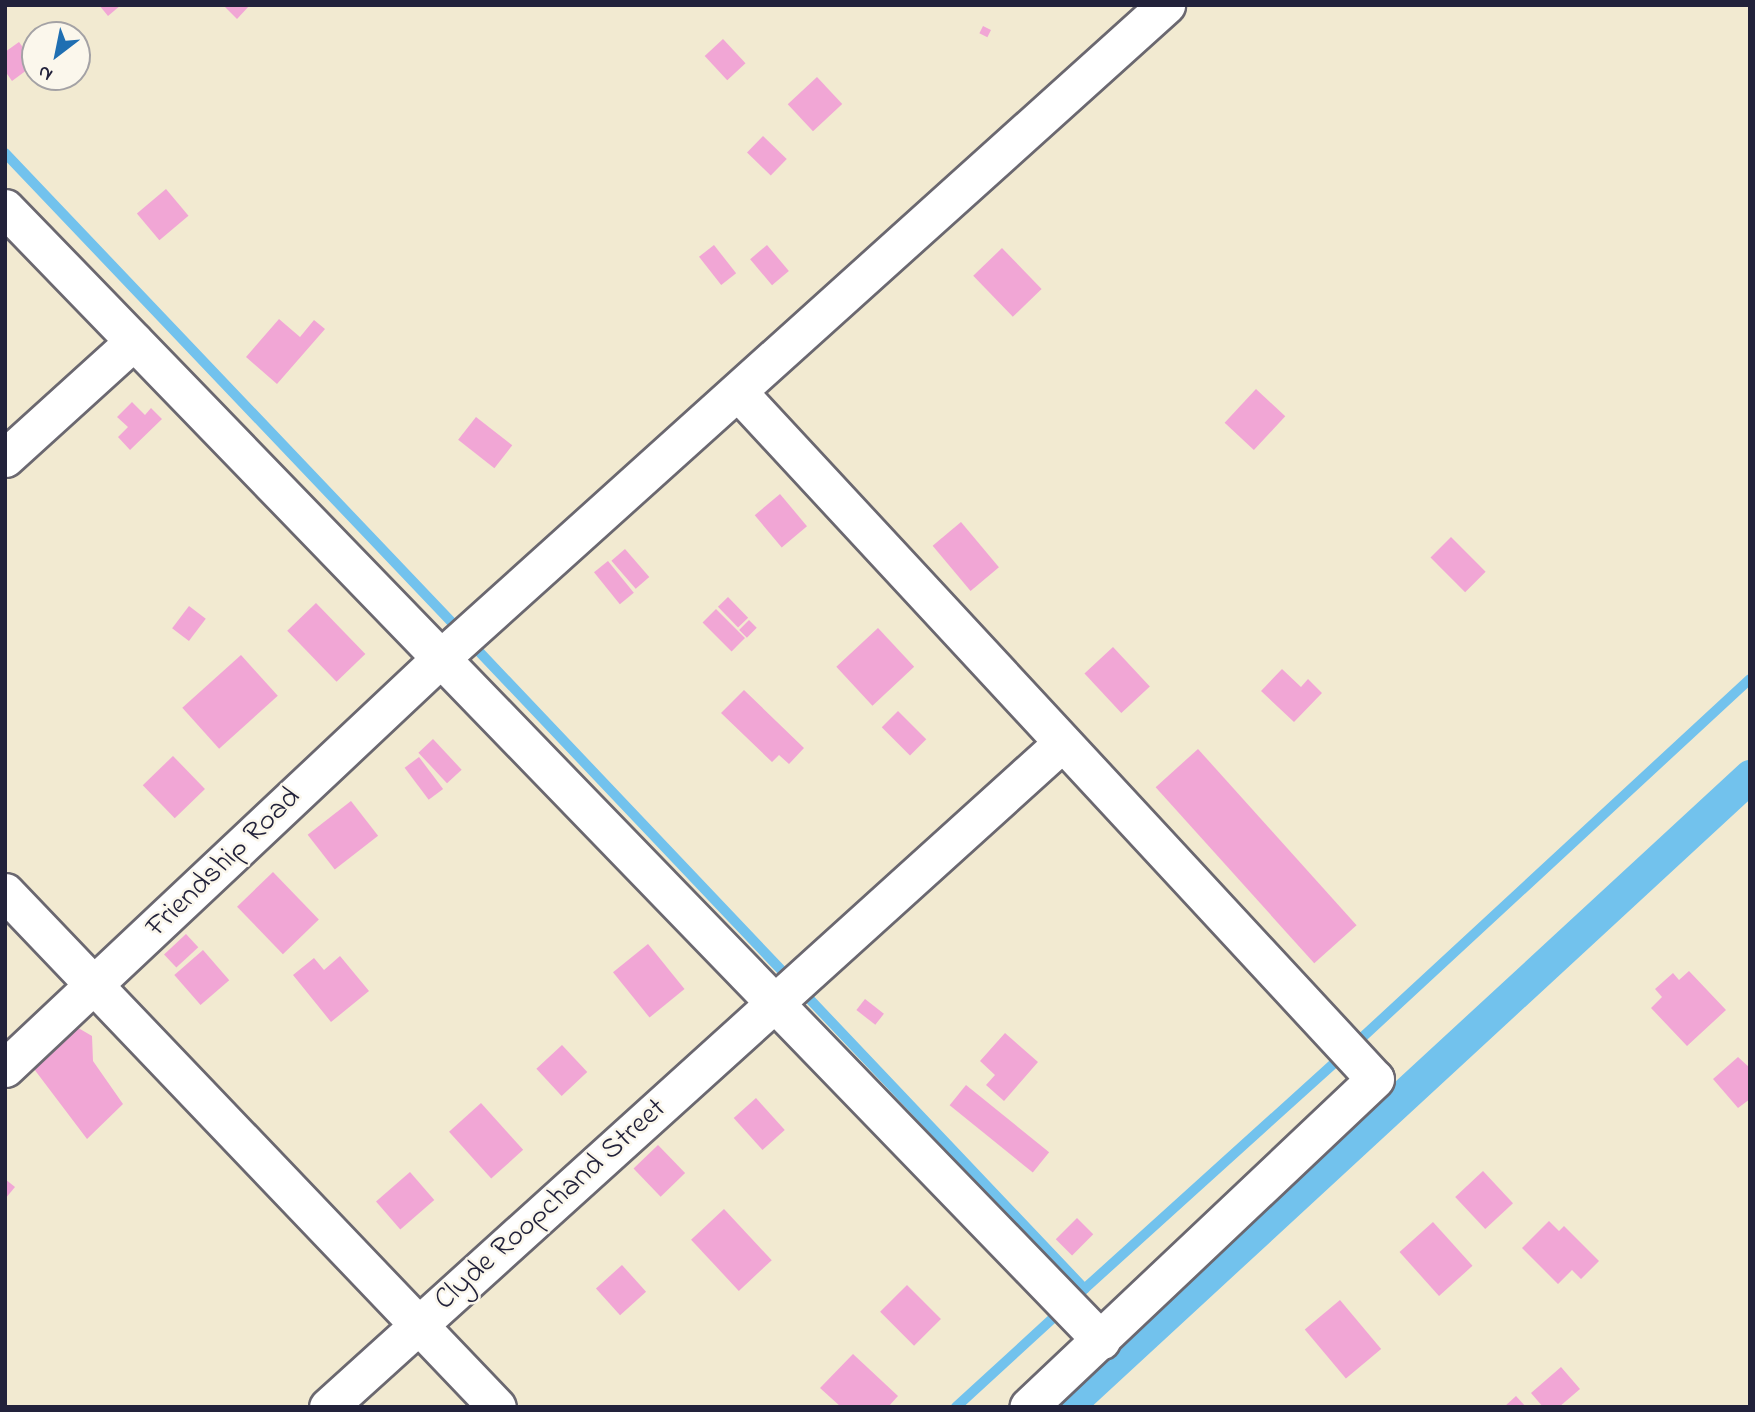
<!DOCTYPE html>
<html>
<head>
<meta charset="utf-8">
<style>
  body { margin:0 }
  #map { position:relative; width:1755px; height:1412px; overflow:hidden; background:#f2ead1; font-family:"Indie Flower",sans-serif }
  div>[style] { position:absolute }
  .stream>* { height:10px; margin:-5px; padding:0 5px; transform-origin:5px; border-radius:5px; background:#72c2ed }
  .canal>* { height:33px; margin:-16.5px; padding:0 16.5px; transform-origin:16.5px; border-radius:16.5px; background:#72c2ed }
  .building>* { inset:0; background:#f1a6d5; transform-origin:0 0 }
  .roads { filter:drop-shadow(2px 0 #6b6870) drop-shadow(-2px 0 #6b6870) drop-shadow(0 2px #6b6870) drop-shadow(0 -2px #6b6870) }
  .minor>* { height:37px; margin:-18.5px; padding:0 18.5px; transform-origin:18.5px; border-radius:18.5px; background:#fff }
  span { translate:-50% -50%; white-space:nowrap; text-align:center; line-height:1.15; -webkit-text-stroke:5px #fbf7ec; paint-order:stroke }
  .street-label { font-size:30px; color:#22223b }
  .frame { position:absolute; inset:0; border:7px solid #22223b; pointer-events:none }
  .north { position:absolute; left:21px; top:21px; width:70px; height:70px; box-sizing:border-box; background:#fbf7ec; border:2px solid #a4a2a5; border-radius:50%; rotate:212deg; font-size:19px; font-weight:700; line-height:28px; text-align:center; color:#22223b }
  .north::after { content:''; display:block; margin:auto; width:24px; height:32px; background:#1f6fb2; clip-path:polygon(50% 0,100% 100%,50% 72%,0 100%) }
</style>
</head>
<body>
<div id="map">
  <div class="stream">
    <i style="left:5px;top:153px;width:660px;rotate:46.41deg"></i>
    <i style="left:470px;top:642px;width:465px;rotate:46.5deg"></i>
    <i style="left:801px;top:990px;width:412px;rotate:46.5deg"></i>
    <i style="left:1354px;top:1045px;width:539px;rotate:-42.75deg"></i>
    <i style="left:1082px;top:1291px;width:352px;rotate:-42.1deg"></i>
    <i style="left:956px;top:1407px;width:145px;rotate:-42.5deg"></i>
  </div>
  <div class="canal">
    <i style="left:1066px;top:1407px;width:931px;rotate:-42.69deg"></i>
  </div>
  <div class="building">
    <i style="clip-path:polygon(99px 5px,121px 5px,108px 16px)"></i>
    <i style="clip-path:polygon(223px 5px,250px 5px,237px 19px)"></i>
    <i style="left:983px;top:26px;width:9px;height:8px;rotate:27deg"></i>
    <i style="left:723px;top:39px;width:33px;height:25px;rotate:47deg"></i>
    <i style="clip-path:polygon(19px 42px,35px 64px,12px 81px,5px 71px,5px 52px)"></i>
    <i style="left:817px;top:77px;width:37px;height:40px;rotate:47deg"></i>
    <i style="left:763px;top:136px;width:33px;height:23px;rotate:44deg"></i>
    <i style="left:166px;top:189px;width:35px;height:38px;rotate:50deg"></i>
    <i style="left:714px;top:245px;width:36px;height:19px;rotate:52deg"></i>
    <i style="left:767px;top:245px;width:34px;height:22px;rotate:50deg"></i>
    <i style="left:1002px;top:248px;width:57px;height:40px;rotate:46deg"></i>
    <i style="clip-path:polygon(279px 319px,300px 337px,314px 320px,325px 329px,277px 384px,246px 357px)"></i>
    <i style="left:1256px;top:389px;width:40px;height:46px;rotate:43deg"></i>
    <i style="clip-path:polygon(132px 402px,145px 415px,151px 408px,162px 419px,130px 450px,118px 437px,128px 427px,117px 417px)"></i>
    <i style="left:476px;top:417px;width:46px;height:29px;rotate:38deg"></i>
    <i style="left:780px;top:494px;width:42px;height:33px;rotate:50deg"></i>
    <i style="left:961px;top:522px;width:59px;height:37px;rotate:50deg"></i>
    <i style="left:1451px;top:537px;width:49px;height:29px;rotate:45deg"></i>
    <i style="left:625px;top:549px;width:37px;height:18px;rotate:49deg"></i>
    <i style="left:608px;top:561px;width:41px;height:18px;rotate:51deg"></i>
    <i style="left:728px;top:597px;width:29px;height:14px;rotate:46deg"></i>
    <i style="left:316px;top:603px;width:71px;height:40px;rotate:46deg"></i>
    <i style="left:189px;top:606px;width:21px;height:28px;rotate:37deg"></i>
    <i style="left:716px;top:609px;width:41px;height:19px;rotate:45deg"></i>
    <i style="left:749px;top:620px;width:11px;height:14px;rotate:45deg"></i>
    <i style="left:878px;top:628px;width:53px;height:57px;rotate:47deg"></i>
    <i style="left:1113px;top:647px;width:54px;height:39px;rotate:47deg"></i>
    <i style="left:241px;top:655px;width:55px;height:79px;rotate:48deg"></i>
    <i style="clip-path:polygon(1282px 669px,1301px 687px,1308px 679px,1322px 693px,1294px 722px,1261px 691px)"></i>
    <i style="clip-path:polygon(744px 690px,804px 748px,789px 764px,779px 755px,772px 762px,721px 713px)"></i>
    <i style="left:898px;top:711px;width:40px;height:23px;rotate:45deg"></i>
    <i style="left:433px;top:739px;width:42px;height:20px;rotate:47deg"></i>
    <i style="left:1198px;top:749px;width:237px;height:57px;rotate:48deg"></i>
    <i style="left:173px;top:756px;width:46px;height:42px;rotate:46deg"></i>
    <i style="left:419px;top:757px;width:40px;height:18px;rotate:53deg"></i>
    <i style="left:351px;top:801px;width:44px;height:55px;rotate:52deg"></i>
    <i style="left:273px;top:872px;width:66px;height:50px;rotate:46deg"></i>
    <i style="left:186px;top:934px;width:18px;height:30px;rotate:47deg"></i>
    <i style="left:648px;top:944px;width:58px;height:45px;rotate:51deg"></i>
    <i style="left:203px;top:950px;width:40px;height:38px;rotate:49deg"></i>
    <i style="clip-path:polygon(340px 956px,369px 991px,331px 1022px,293px 975px,314px 958px,324px 970px)"></i>
    <i style="clip-path:polygon(1689px 971px,1726px 1010px,1687px 1046px,1651px 1008px,1662px 997px,1655px 989px,1673px 973px,1679px 980px)"></i>
    <i style="left:865px;top:999px;width:24px;height:14px;rotate:38deg"></i>
    <i style="clip-path:polygon(68px 1022px,92px 1036px,93px 1061px,123px 1104px,87px 1139px,31px 1065px)"></i>
    <i style="clip-path:polygon(1005px 1033px,1038px 1062px,1004px 1101px,986px 1085px,995px 1075px,980px 1061px)"></i>
    <i style="left:562px;top:1045px;width:37px;height:35px;rotate:47deg"></i>
    <i style="clip-path:polygon(1738px 1057px,1750px 1068px,1750px 1099px,1738px 1108px,1713px 1079px)"></i>
    <i style="left:966px;top:1085px;width:107px;height:26px;rotate:39deg"></i>
    <i style="left:756px;top:1098px;width:43px;height:30px;rotate:48deg"></i>
    <i style="left:481px;top:1103px;width:63px;height:43px;rotate:48deg"></i>
    <i style="left:658px;top:1145px;width:39px;height:34px;rotate:46deg"></i>
    <i style="left:1483px;top:1171px;width:44px;height:38px;rotate:47deg"></i>
    <i style="left:410px;top:1172px;width:37px;height:45px;rotate:49deg"></i>
    <i style="clip-path:polygon(5px 1179px,15px 1187px,5px 1199px)"></i>
    <i style="left:724px;top:1209px;width:70px;height:45px;rotate:47deg"></i>
    <i style="left:1077px;top:1218px;width:23px;height:30px;rotate:45deg"></i>
    <i style="clip-path:polygon(1549px 1221px,1559px 1231px,1564px 1226px,1599px 1261px,1581px 1279px,1572px 1270px,1558px 1284px,1522px 1248px)"></i>
    <i style="left:1433px;top:1222px;width:59px;height:45px;rotate:48deg"></i>
    <i style="left:622px;top:1265px;width:36px;height:35px;rotate:48deg"></i>
    <i style="left:907px;top:1285px;width:48px;height:38px;rotate:45deg"></i>
    <i style="left:1340px;top:1300px;width:64px;height:46px;rotate:50deg"></i>
    <i style="clip-path:polygon(853px 1354px,898px 1396px,888px 1407px,841px 1407px,820px 1388px)"></i>
    <i style="clip-path:polygon(1561px 1367px,1580px 1389px,1559px 1407px,1543px 1407px,1531px 1393px)"></i>
    <i style="clip-path:polygon(1516px 1396px,1526px 1407px,1504px 1407px)"></i>
  </div>
  <div class="roads">
    <div class="minor">
      <i style="left:5px;top:208px;width:1576px;rotate:45.93deg"></i>
      <i style="left:739px;top:393px;width:935px;rotate:47.17deg"></i>
      <i style="left:1375px;top:1079px;width:477px;rotate:136.6deg"></i>
      <i style="left:5px;top:458px;width:174px;rotate:-42.2deg"></i>
      <i style="left:5px;top:892px;width:712px;rotate:46.31deg"></i>
      <i style="left:5px;top:1068px;width:598px;rotate:-43.24deg"></i>
      <i style="left:441px;top:658px;width:976px;rotate:-42.01deg"></i>
      <i style="left:328px;top:1407px;width:990px;rotate:-42.13deg"></i>
    </div>
  </div>
  <div class="street-label">
    <span style="left:224px;top:863px;rotate:-44deg">Friendship Road</span>
    <span style="left:551px;top:1205px;rotate:-42deg">Clyde Roopchand Street</span>
  </div>
  <div class="frame"></div>
  <div class="north">N</div>
</div>
</body>
</html>
